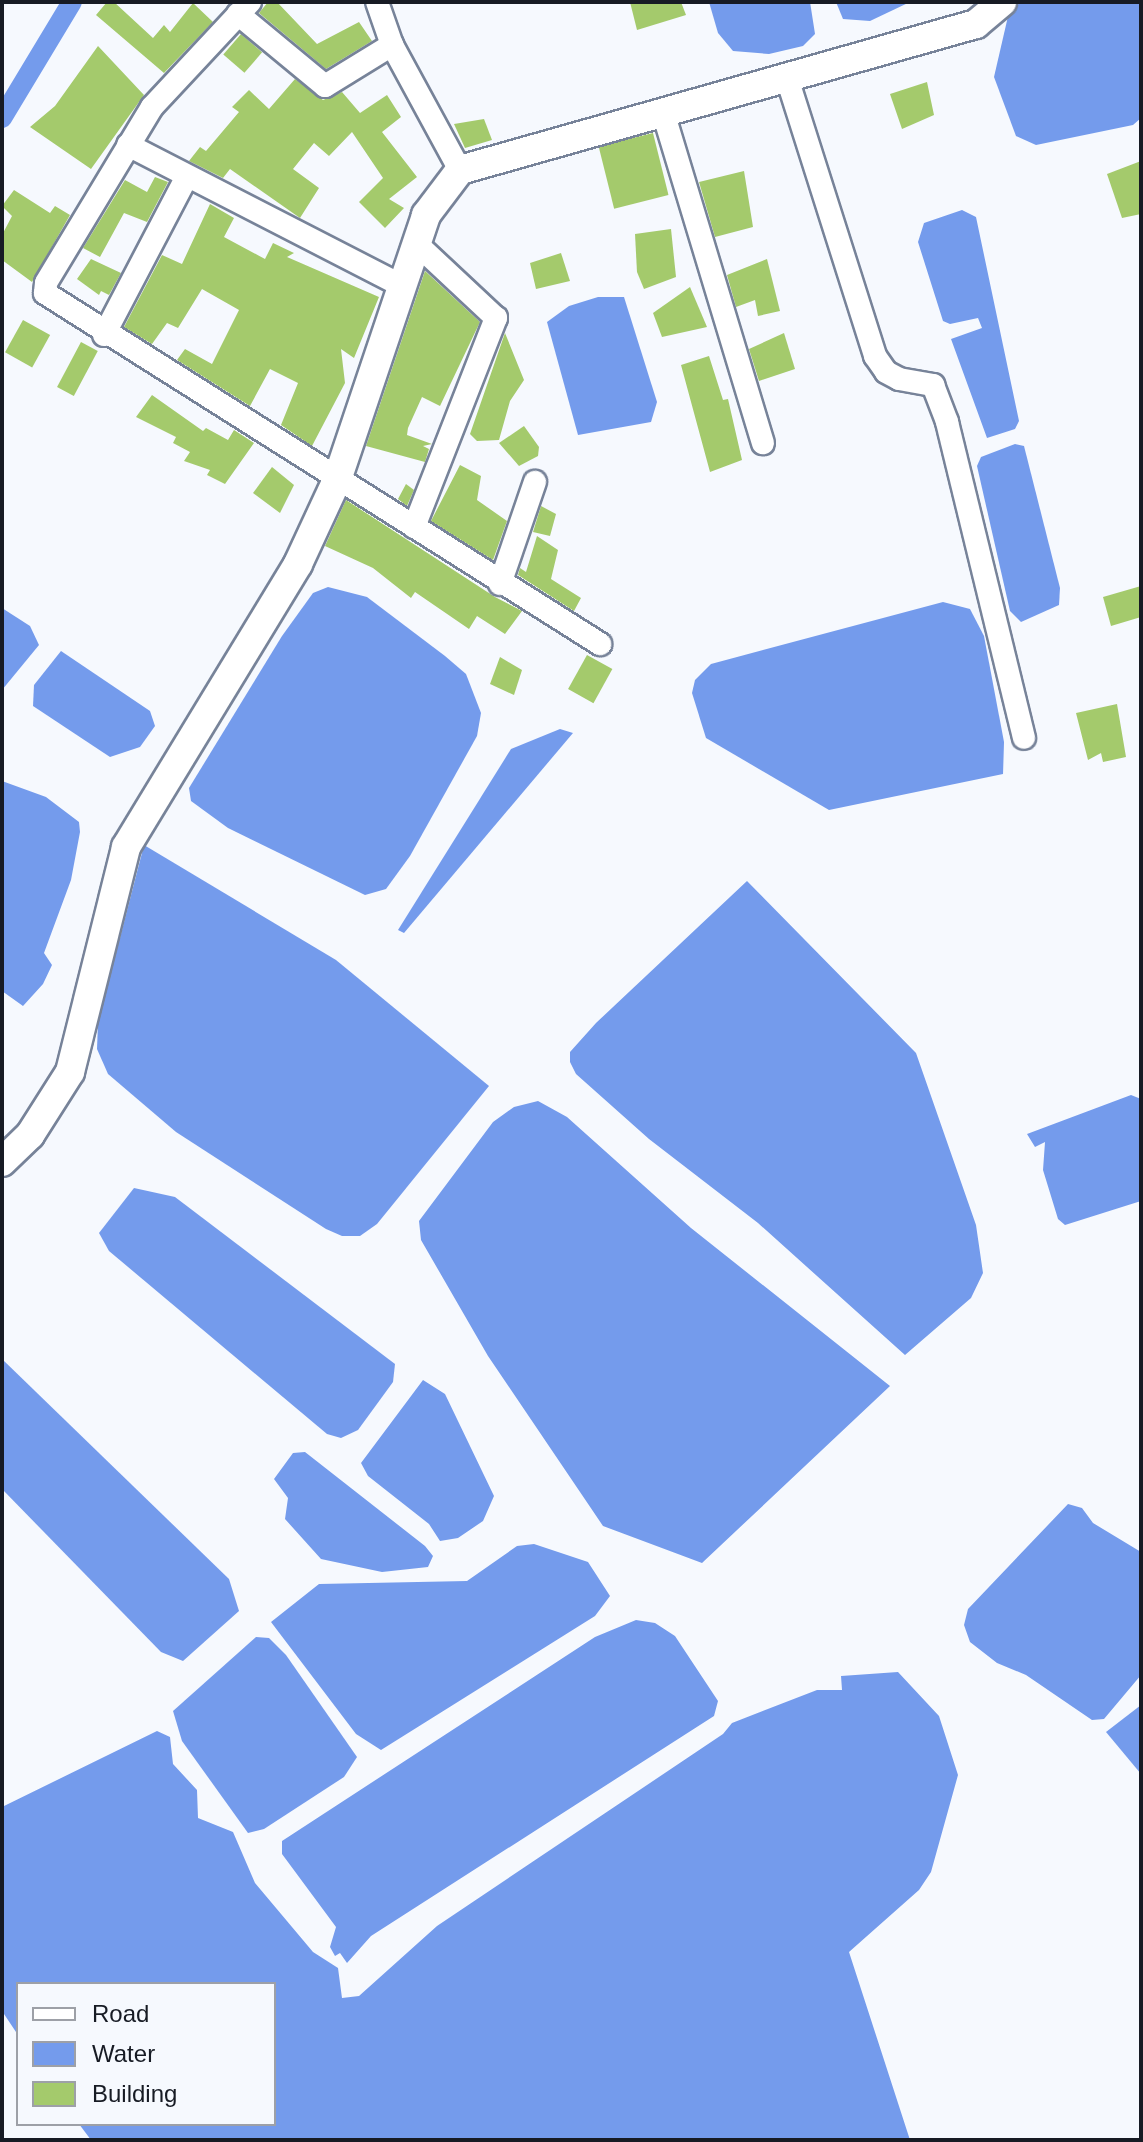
<!DOCTYPE html>
<html>
<head>
<meta charset="utf-8">
<style>
  body { margin:0 }
  #map { position:relative; width:1143px; height:2142px; overflow:hidden; background:#f6f9fe; font-family:Helvetica,sans-serif }
  div>[style] { position:absolute }
  .water>* { inset:0; background:#749bec }
  .canal>* { height:20px; margin:-10px; padding:0 10px; transform-origin:10px; border-radius:10px; background:#749bec }
  .building>* { inset:0; background:#a4ca6c; transform-origin:0 0 }
  .roads { filter:drop-shadow(2px 0 #778399) drop-shadow(-2px 0 #778399) drop-shadow(0 2px #778399) drop-shadow(0 -2px #778399) }
  .minor>* { height:22px; margin:-11px; padding:0 11px; transform-origin:11px; border-radius:11px; background:#fff }
  .tertiary>* { height:28px; margin:-14px; padding:0 14px; transform-origin:14px; border-radius:14px; background:#fff }
  span { translate:-50% -50%; white-space:nowrap; text-align:center; line-height:1.15; -webkit-text-stroke:8px #f6f9fe; paint-order:stroke }
  .frame { position:absolute; inset:0; border:4px solid #171b24; pointer-events:none }
  .legend { position:absolute; left:16px; top:1982px; width:260px; height:144px; box-sizing:border-box; background:#f6f9fe; border:2px solid #9da0a7; margin:0; padding:10px 14px; list-style:none; font-size:24px; color:#171b24 }
  .legend li { display:flex; align-items:center; gap:16px; height:40px }
  .legend b { width:40px; border:2px solid #9da0a7 }
</style>
</head>
<body>
<div id="map">
  <div class="water">
    <i style="clip-path:polygon(709px 2px,810px 2px,815px 34px,803px 46px,769px 54px,733px 51px,718px 33px)"></i>
    <i style="clip-path:polygon(836px 2px,910px 2px,870px 21px,843px 19px)"></i>
    <i style="clip-path:polygon(1021px 2px,1141px 2px,1141px 118px,1133px 125px,1036px 145px,1016px 136px,994px 77px,1009px 12px)"></i>
    <i style="clip-path:polygon(962px 210px,976px 217px,1019px 421px,1015px 429px,987px 438px,951px 339px,982px 328px,978px 318px,950px 324px,943px 321px,918px 242px,924px 223px)"></i>
    <i style="clip-path:polygon(598px 297px,624px 297px,657px 402px,651px 422px,578px 435px,547px 322px,569px 306px)"></i>
    <i style="clip-path:polygon(1015px 444px,1024px 446px,1060px 588px,1059px 605px,1021px 622px,1010px 611px,977px 466px,981px 457px)"></i>
    <i style="clip-path:polygon(328px 587px,367px 597px,445px 656px,466px 674px,481px 713px,477px 736px,410px 856px,386px 889px,365px 895px,228px 828px,191px 801px,189px 788px,282px 636px,313px 593px)"></i>
    <i style="clip-path:polygon(943px 602px,970px 609px,984px 636px,1004px 742px,1003px 774px,829px 810px,706px 738px,692px 693px,695px 680px,711px 664px)"></i>
    <i style="clip-path:polygon(2px 608px,30px 626px,39px 645px,2px 690px)"></i>
    <i style="clip-path:polygon(61px 651px,150px 711px,155px 726px,140px 747px,110px 757px,33px 706px,34px 685px)"></i>
    <i style="clip-path:polygon(560px 729px,573px 733px,404px 933px,398px 930px,511px 749px)"></i>
    <i style="clip-path:polygon(2px 781px,46px 797px,79px 822px,80px 832px,71px 880px,44px 953px,52px 965px,43px 984px,23px 1006px,2px 991px)"></i>
    <i style="clip-path:polygon(144px 845px,336px 960px,489px 1086px,377px 1224px,360px 1236px,342px 1236px,326px 1229px,176px 1132px,108px 1074px,97px 1049px,98px 1023px)"></i>
    <i style="clip-path:polygon(747px 881px,916px 1053px,976px 1225px,983px 1273px,971px 1298px,905px 1355px,758px 1223px,649px 1139px,576px 1074px,570px 1062px,570px 1052px,596px 1023px)"></i>
    <i style="clip-path:polygon(1131px 1095px,1141px 1099px,1141px 1201px,1065px 1225px,1058px 1219px,1043px 1170px,1045px 1142px,1035px 1147px,1027px 1134px)"></i>
    <i style="clip-path:polygon(538px 1101px,567px 1117px,691px 1228px,890px 1386px,702px 1563px,603px 1526px,488px 1356px,421px 1240px,419px 1221px,493px 1122px,514px 1107px)"></i>
    <i style="clip-path:polygon(134px 1188px,175px 1197px,395px 1364px,393px 1382px,358px 1430px,341px 1438px,327px 1434px,109px 1251px,99px 1233px)"></i>
    <i style="clip-path:polygon(2px 1359px,229px 1579px,239px 1611px,183px 1661px,161px 1652px,2px 1489px)"></i>
    <i style="clip-path:polygon(423px 1380px,445px 1394px,494px 1496px,483px 1521px,458px 1538px,440px 1541px,429px 1524px,368px 1476px,361px 1463px)"></i>
    <i style="clip-path:polygon(305px 1452px,425px 1546px,433px 1556px,428px 1567px,382px 1572px,321px 1559px,285px 1519px,288px 1498px,274px 1479px,293px 1453px)"></i>
    <i style="clip-path:polygon(1068px 1504px,1082px 1508px,1093px 1523px,1141px 1552px,1141px 1675px,1104px 1719px,1092px 1720px,1026px 1675px,997px 1663px,970px 1642px,964px 1625px,968px 1609px)"></i>
    <i style="clip-path:polygon(534px 1544px,588px 1562px,610px 1596px,595px 1616px,381px 1750px,356px 1734px,271px 1622px,319px 1584px,467px 1581px,517px 1546px)"></i>
    <i style="clip-path:polygon(636px 1620px,655px 1623px,675px 1636px,718px 1701px,714px 1716px,371px 1936px,347px 1963px,340px 1953px,335px 1956px,330px 1947px,336px 1927px,282px 1854px,282px 1841px,595px 1637px)"></i>
    <i style="clip-path:polygon(256px 1637px,269px 1638px,286px 1655px,357px 1757px,344px 1777px,264px 1829px,248px 1833px,182px 1741px,173px 1711px)"></i>
    <i style="clip-path:polygon(898px 1672px,939px 1716px,958px 1775px,931px 1872px,919px 1890px,849px 1952px,910px 2140px,91px 2140px,79px 2124px,274px 2124px,274px 1984px,18px 1984px,18px 2035px,2px 2011px,2px 1807px,157px 1731px,170px 1737px,173px 1764px,197px 1790px,198px 1818px,233px 1832px,255px 1883px,313px 1952px,338px 1968px,342px 1998px,359px 1996px,437px 1926px,723px 1734px,732px 1723px,817px 1690px,842px 1690px,841px 1676px)"></i>
    <i style="clip-path:polygon(1141px 1705px,1141px 1774px,1106px 1732px)"></i>
  </div>
  <div class="canal">
    <i style="left:2px;top:118px;width:135px;rotate:-58.9deg"></i>
  </div>
  <div class="building">
    <i style="clip-path:polygon(107px 2px,114px 2px,153px 38px,164px 25px,170px 32px,193px 3px,213px 22px,164px 73px,96px 15px)"></i>
    <i style="clip-path:polygon(268px 2px,277px 2px,317px 44px,359px 22px,372px 41px,326px 69px,259px 13px)"></i>
    <i style="clip-path:polygon(630px 2px,681px 2px,686px 15px,637px 30px)"></i>
    <i style="left:241px;top:34px;width:28px;height:27px;rotate:41deg"></i>
    <i style="clip-path:polygon(98px 46px,144px 95px,91px 169px,30px 127px,55px 106px)"></i>
    <i style="clip-path:polygon(295px 79px,323px 100px,342px 92px,360px 113px,387px 95px,401px 117px,382px 132px,417px 177px,389px 199px,404px 208px,385px 228px,359px 202px,383px 178px,352px 132px,329px 156px,314px 143px,293px 169px,319px 188px,300px 218px,230px 169px,223px 178px,189px 161px,200px 147px,206px 151px,239px 112px,232px 107px,249px 90px,269px 109px)"></i>
    <i style="clip-path:polygon(927px 82px,934px 115px,902px 129px,890px 94px)"></i>
    <i style="clip-path:polygon(484px 119px,492px 140px,465px 148px,454px 124px)"></i>
    <i style="left:653px;top:133px;width:64px;height:56px;rotate:76deg"></i>
    <i style="clip-path:polygon(1141px 161px,1141px 214px,1122px 218px,1107px 174px)"></i>
    <i style="clip-path:polygon(744px 171px,753px 227px,715px 237px,699px 182px)"></i>
    <i style="clip-path:polygon(155px 177px,168px 182px,147px 222px,124px 213px,100px 257px,83px 248px,125px 180px,147px 192px)"></i>
    <i style="clip-path:polygon(14px 190px,50px 213px,55px 206px,70px 215px,32px 282px,2px 260px,2px 235px,12px 216px,2px 206px)"></i>
    <i style="clip-path:polygon(210px 204px,234px 218px,224px 237px,265px 259px,273px 243px,294px 253px,287px 257px,379px 297px,354px 358px,341px 349px,345px 383px,312px 446px,281px 425px,298px 383px,270px 369px,250px 406px,177px 360px,185px 349px,212px 364px,239px 310px,202px 289px,178px 328px,167px 323px,152px 344px,124px 327px,162px 255px,182px 264px)"></i>
    <i style="clip-path:polygon(671px 229px,676px 277px,644px 289px,637px 272px,635px 234px)"></i>
    <i style="clip-path:polygon(561px 253px,570px 281px,536px 289px,530px 263px)"></i>
    <i style="clip-path:polygon(91px 259px,121px 273px,109px 295px,101px 291px,99px 295px,77px 279px)"></i>
    <i style="clip-path:polygon(767px 259px,780px 311px,758px 316px,755px 300px,736px 307px,727px 275px)"></i>
    <i style="clip-path:polygon(425px 271px,480px 322px,440px 406px,422px 397px,408px 428px,407px 435px,432px 444px,423px 446px,429px 449px,425px 462px,366px 446px)"></i>
    <i style="clip-path:polygon(690px 287px,707px 327px,662px 337px,653px 313px)"></i>
    <i style="left:23px;top:320px;width:31px;height:37px;rotate:29deg"></i>
    <i style="clip-path:polygon(505px 333px,524px 380px,510px 401px,499px 440px,477px 441px,470px 434px)"></i>
    <i style="clip-path:polygon(784px 333px,795px 369px,759px 381px,749px 349px)"></i>
    <i style="left:81px;top:342px;width:19px;height:51px;rotate:28deg"></i>
    <i style="clip-path:polygon(709px 356px,723px 400px,728px 399px,742px 460px,710px 472px,681px 365px)"></i>
    <i style="clip-path:polygon(152px 395px,203px 431px,206px 428px,228px 440px,234px 430px,254px 443px,225px 484px,207px 475px,210px 470px,184px 461px,190px 452px,173px 443px,176px 437px,136px 417px)"></i>
    <i style="clip-path:polygon(524px 426px,539px 447px,538px 456px,519px 466px,499px 443px)"></i>
    <i style="clip-path:polygon(460px 465px,481px 476px,477px 500px,507px 521px,493px 560px,431px 521px)"></i>
    <i style="clip-path:polygon(272px 467px,294px 485px,280px 513px,253px 493px)"></i>
    <i style="clip-path:polygon(406px 484px,414px 490px,407px 506px,398px 499px)"></i>
    <i style="clip-path:polygon(346px 500px,495px 597px,522px 611px,505px 634px,477px 616px,469px 629px,415px 592px,411px 598px,373px 568px,325px 546px)"></i>
    <i style="clip-path:polygon(541px 506px,556px 514px,550px 536px,533px 532px)"></i>
    <i style="clip-path:polygon(537px 536px,558px 550px,551px 579px,581px 598px,574px 611px,518px 575px,520px 568px,526px 572px)"></i>
    <i style="clip-path:polygon(1141px 586px,1141px 617px,1111px 626px,1103px 597px)"></i>
    <i style="left:587px;top:655px;width:29px;height:39px;rotate:29deg"></i>
    <i style="clip-path:polygon(500px 657px,522px 670px,514px 695px,490px 684px)"></i>
    <i style="clip-path:polygon(1117px 704px,1126px 757px,1103px 762px,1101px 753px,1088px 760px,1076px 713px)"></i>
  </div>
  <div class="roads">
    <div class="minor">
      <i style="left:250px;top:2px;width:144px;rotate:133deg"></i>
      <i style="left:152px;top:107px;width:205px;rotate:121.1deg"></i>
      <i style="left:46px;top:283px;width:10px;rotate:96deg"></i>
      <i style="left:45px;top:293px;width:657px;rotate:32.31deg"></i>
      <i style="left:377px;top:2px;width:46px;rotate:70.8deg"></i>
      <i style="left:392px;top:45px;width:142px;rotate:61.5deg"></i>
      <i style="left:238px;top:14px;width:113px;rotate:39.6deg"></i>
      <i style="left:325px;top:86px;width:79px;rotate:-31.5deg"></i>
      <i style="left:787px;top:78px;width:292px;rotate:72.4deg"></i>
      <i style="left:875px;top:356px;width:19px;rotate:55deg"></i>
      <i style="left:886px;top:372px;width:15px;rotate:28deg"></i>
      <i style="left:899px;top:379px;width:35px;rotate:10deg"></i>
      <i style="left:933px;top:385px;width:40px;rotate:69deg"></i>
      <i style="left:947px;top:422px;width:325px;rotate:76.3deg"></i>
      <i style="left:663px;top:112px;width:346px;rotate:73.2deg"></i>
      <i style="left:128px;top:145px;width:310px;rotate:27.2deg"></i>
      <i style="left:104px;top:335px;width:179px;rotate:-62.4deg"></i>
      <i style="left:414px;top:527px;width:225px;rotate:-68.6deg"></i>
      <i style="left:496px;top:318px;width:108px;rotate:-136.9deg"></i>
      <i style="left:500px;top:584px;width:108px;rotate:-71.1deg"></i>
    </div>
    <div class="tertiary">
      <i style="left:2px;top:1162px;width:39px;rotate:-44deg"></i>
      <i style="left:30px;top:1135px;width:75px;rotate:-57.6deg"></i>
      <i style="left:70px;top:1072px;width:232px;rotate:-76deg"></i>
      <i style="left:126px;top:847px;width:331px;rotate:-58.7deg"></i>
      <i style="left:298px;top:564px;width:93px;rotate:-65.1deg"></i>
      <i style="left:337px;top:480px;width:280px;rotate:-71.4deg"></i>
      <i style="left:426px;top:215px;width:56px;rotate:-52.9deg"></i>
      <i style="left:460px;top:170px;width:536px;rotate:-15.8deg"></i>
      <i style="left:976px;top:24px;width:34px;rotate:-40deg"></i>
    </div>
  </div>
  <div class="frame"></div>
  <ul class="legend">
  <li><b style="height:10px;background:#fff"></b>Road</li>
  <li><b style="height:22px;background:#749bec"></b>Water</li>
  <li><b style="height:22px;background:#a4ca6c"></b>Building</li>
  </ul>
</div>
</body>
</html>
